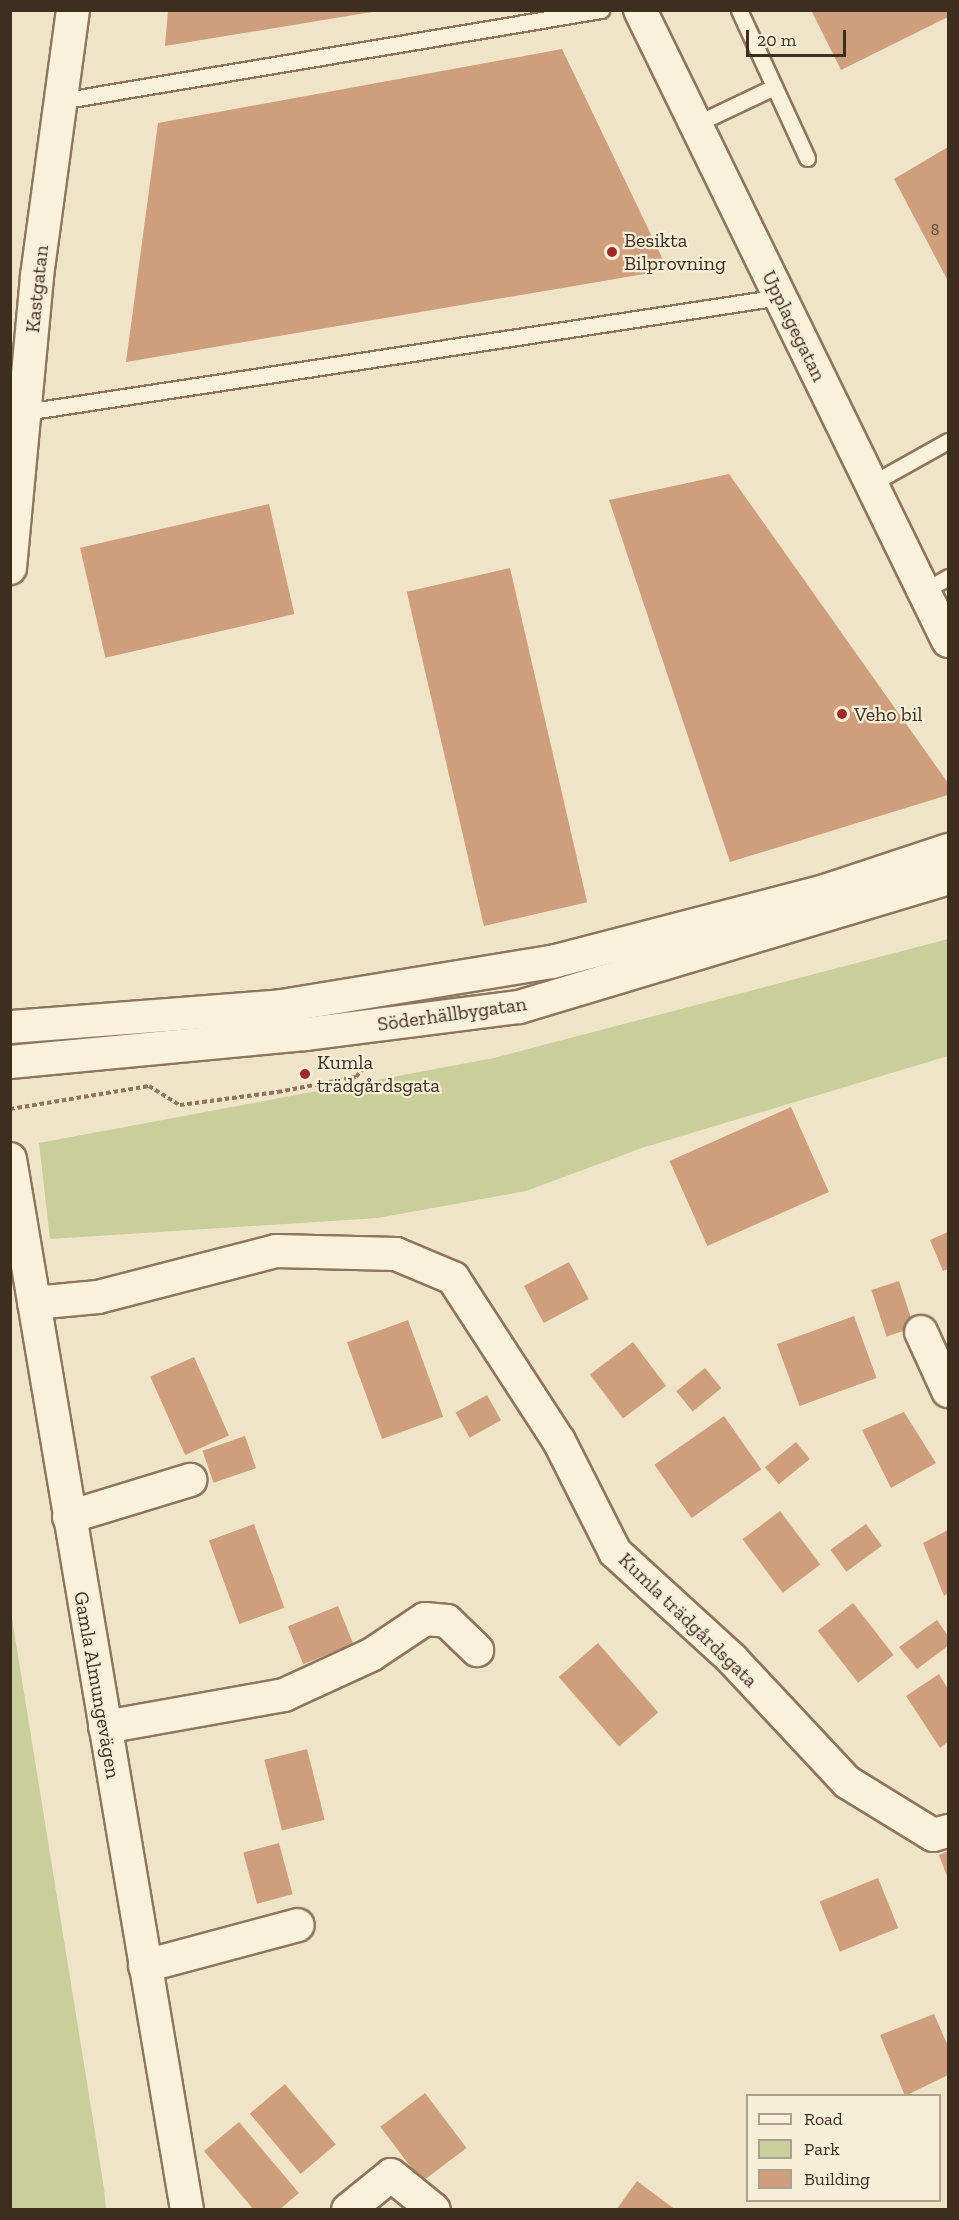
<!DOCTYPE html>
<html>
<head>
<meta charset="utf-8">
<style>
  body { margin:0 }
  #map { position:relative; width:959px; height:2220px; overflow:hidden; background:#f0e4c8; font-family:"Zilla Slab",serif }
  div>[style] { position:absolute }
  .green>* { inset:0; background:#c9cf9b }
  .building>* { inset:0; background:#cf9f7d; transform-origin:0 0 }
  .path>* { height:4px; margin-top:-2px; transform-origin:0; background:repeating-linear-gradient(90deg,#8d765c 0 4.5px,transparent 0 7.5px) }
  .roads { filter:drop-shadow(2px 0 #8d765c) drop-shadow(-2px 0 #8d765c) drop-shadow(0 2px #8d765c) drop-shadow(0 -2px #8d765c) }
  .service>* { height:15px; margin:-7.5px; padding:0 7.5px; transform-origin:7.5px; border-radius:7.5px; background:#faf1dc }
  .minor>* { height:32px; margin:-16px; padding:0 16px; transform-origin:16px; border-radius:16px; background:#faf1dc }
  .dots>* { width:16px; height:16px; translate:-50% -50%; box-sizing:border-box; border:3px solid #f7eed8; border-radius:50% }
  span { translate:-50% -50%; white-space:nowrap; text-align:center; line-height:1.15; -webkit-text-stroke:4.5px #f7eed8; paint-order:stroke }
  .number-label { font-size:16px; color:#624a37 }
  .number-label span { -webkit-text-stroke-width:0 }
  .poi-label { font-size:20px; color:#3d2e20 }
  .left { translate:0 -50%; text-align:left }
  .street-label { font-size:20px; color:#3d2e20 }
  .frame { position:absolute; inset:0; border:12px solid #3d2e20; pointer-events:none }
  .legend { position:absolute; left:746px; top:2094px; width:195px; height:108px; box-sizing:border-box; background:#f7eed8; border:2px solid #ada18e; margin:0; padding:8px 10px; list-style:none; font-size:18px; color:#3d2e20 }
  .legend li { display:flex; align-items:center; gap:12px; height:30px }
  .legend b { width:30px; border:2px solid #ada18e }
  .scale { position:absolute; left:746px; top:30px; width:100px; height:27px; box-sizing:border-box; border:3px solid #3d2e20; border-top:0; padding-left:8px; font-size:18px; line-height:21px; white-space:nowrap; color:#3d2e20; -webkit-text-stroke:4px #f7eed8; paint-order:stroke }
</style>
</head>
<body>
<div id="map">
  <div class="green">
    <i style="clip-path:polygon(948px 939px,948px 1056px,642px 1148px,526px 1191px,378px 1218px,50px 1239px,39px 1143px,494px 1058px)"></i>
    <i style="clip-path:polygon(10px 1606px,104px 2188px,106px 2209px,11px 2209px)"></i>
  </div>
  <div class="building">
    <i style="clip-path:polygon(168px 10px,372px 10px,372px 12px,165px 46px)"></i>
    <i style="clip-path:polygon(811px 10px,948px 10px,948px 17px,841px 70px)"></i>
    <i style="clip-path:polygon(562px 49px,668px 270px,126px 362px,158px 123px)"></i>
    <i style="clip-path:polygon(948px 147px,948px 281px,894px 179px)"></i>
    <i style="clip-path:polygon(729px 474px,948px 783px,948px 795px,730px 862px,609px 500px)"></i>
    <i style="left:269px;top:504px;width:113px;height:194px;rotate:77deg"></i>
    <i style="left:510px;top:568px;width:343px;height:106px;rotate:77deg"></i>
    <i style="left:791px;top:1107px;width:93px;height:133px;rotate:66deg"></i>
    <i style="clip-path:polygon(948px 1232px,948px 1269px,943px 1271px,930px 1240px)"></i>
    <i style="left:569px;top:1262px;width:42px;height:51px;rotate:62deg"></i>
    <i style="left:899px;top:1281px;width:49px;height:29px;rotate:72deg"></i>
    <i style="left:854px;top:1316px;width:66px;height:82px;rotate:70deg"></i>
    <i style="left:408px;top:1320px;width:103px;height:65px;rotate:70deg"></i>
    <i style="left:633px;top:1342px;width:55px;height:54px;rotate:53deg"></i>
    <i style="left:194px;top:1357px;width:86px;height:48px;rotate:66deg"></i>
    <i style="left:705px;top:1368px;width:26px;height:37px;rotate:51deg"></i>
    <i style="left:487px;top:1395px;width:29px;height:36px;rotate:61deg"></i>
    <i style="clip-path:polygon(904px 1412px,936px 1463px,891px 1488px,862px 1430px)"></i>
    <i style="left:724px;top:1416px;width:65px;height:85px;rotate:55deg"></i>
    <i style="left:245px;top:1436px;width:34px;height:45px;rotate:71deg"></i>
    <i style="left:796px;top:1442px;width:22px;height:40px;rotate:51deg"></i>
    <i style="left:780px;top:1511px;width:67px;height:47px;rotate:53deg"></i>
    <i style="left:254px;top:1524px;width:89px;height:48px;rotate:70deg"></i>
    <i style="left:866px;top:1524px;width:27px;height:44px;rotate:54deg"></i>
    <i style="clip-path:polygon(948px 1530px,948px 1593px,944px 1596px,923px 1543px)"></i>
    <i style="left:853px;top:1603px;width:66px;height:45px;rotate:52deg"></i>
    <i style="left:338px;top:1606px;width:41px;height:54px;rotate:68deg"></i>
    <i style="clip-path:polygon(937px 1620px,948px 1636px,948px 1646px,917px 1669px,899px 1647px)"></i>
    <i style="left:598px;top:1643px;width:92px;height:52px;rotate:49deg"></i>
    <i style="clip-path:polygon(939px 1674px,948px 1689px,948px 1742px,940px 1748px,906px 1696px)"></i>
    <i style="left:307px;top:1749px;width:73px;height:44px;rotate:76deg"></i>
    <i style="left:279px;top:1843px;width:53px;height:37px;rotate:75deg"></i>
    <i style="clip-path:polygon(948px 1851px,948px 1879px,939px 1855px)"></i>
    <i style="left:878px;top:1878px;width:54px;height:63px;rotate:68deg"></i>
    <i style="clip-path:polygon(934px 2014px,948px 2046px,948px 2075px,905px 2096px,880px 2035px)"></i>
    <i style="left:285px;top:2084px;width:79px;height:46px;rotate:50deg"></i>
    <i style="left:425px;top:2093px;width:69px;height:56px;rotate:53deg"></i>
    <i style="clip-path:polygon(239px 2122px,299px 2193px,279px 2210px,254px 2210px,204px 2151px)"></i>
    <i style="clip-path:polygon(637px 2181px,676px 2210px,616px 2210px)"></i>
  </div>
  <div class="path">
    <i style="left:10px;top:1109px;width:141px;rotate:-9.4deg"></i>
    <i style="left:149px;top:1086px;width:36px;rotate:32deg"></i>
    <i style="left:180px;top:1105px;width:99px;rotate:-7.6deg"></i>
    <i style="left:278px;top:1092px;width:79px;rotate:-10.9deg"></i>
    <i style="left:356px;top:1077px;width:22px;rotate:-51deg"></i>
  </div>
  <div class="roads">
    <div class="service">
      <i style="left:739px;top:10px;width:163px;rotate:65.3deg"></i>
      <i style="left:60px;top:101px;width:549px;rotate:-9.55deg"></i>
      <i style="left:696px;top:124px;width:86px;rotate:-25.4deg"></i>
      <i style="left:25px;top:412px;width:764px;rotate:-8.66deg"></i>
      <i style="left:871px;top:484px;width:88px;rotate:-29.2deg"></i>
      <i style="left:924px;top:591px;width:28px;rotate:-30deg"></i>
    </div>
    <div class="minor">
      <i style="left:640px;top:10px;width:702px;rotate:63.98deg"></i>
      <i style="left:10px;top:568px;width:293px;rotate:-84.7deg"></i>
      <i style="left:37px;top:276px;width:268px;rotate:-82.3deg"></i>
      <i style="left:10px;top:1027px;width:273px;rotate:-4.4deg"></i>
      <i style="left:282px;top:1006px;width:274px;rotate:-9.3deg"></i>
      <i style="left:552px;top:962px;width:285px;rotate:-14.6deg"></i>
      <i style="left:828px;top:890px;width:126px;rotate:-18.4deg"></i>
      <i style="left:10px;top:1062px;width:296px;rotate:-5.4deg"></i>
      <i style="left:305px;top:1034px;width:216px;rotate:-7.2deg"></i>
      <i style="left:519px;top:1007px;width:448px;rotate:-16.7deg"></i>
      <i style="left:10px;top:1159px;width:1066px;rotate:80.44deg"></i>
      <i style="left:34px;top:1303px;width:64px;rotate:-5.4deg"></i>
      <i style="left:98px;top:1297px;width:184px;rotate:-14.5deg"></i>
      <i style="left:276px;top:1251px;width:120px;rotate:1.4deg"></i>
      <i style="left:396px;top:1254px;width:62px;rotate:22.8deg"></i>
      <i style="left:453px;top:1278px;width:194px;rotate:57deg"></i>
      <i style="left:559px;top:1441px;width:124px;rotate:63.2deg"></i>
      <i style="left:615px;top:1552px;width:159px;rotate:42.4deg"></i>
      <i style="left:732px;top:1659px;width:168px;rotate:46.9deg"></i>
      <i style="left:847px;top:1782px;width:101px;rotate:31.6deg"></i>
      <i style="left:933px;top:1835px;width:16px;rotate:-15deg"></i>
      <i style="left:921px;top:1332px;width:65px;rotate:65.4deg"></i>
      <i style="left:69px;top:1517px;width:127px;rotate:-17deg"></i>
      <i style="left:105px;top:1727px;width:182px;rotate:-10.1deg"></i>
      <i style="left:284px;top:1695px;width:96px;rotate:-24.7deg"></i>
      <i style="left:371px;top:1655px;width:65px;rotate:-33.7deg"></i>
      <i style="left:425px;top:1619px;width:22px;rotate:5deg"></i>
      <i style="left:447px;top:1621px;width:42px;rotate:44deg"></i>
      <i style="left:145px;top:1966px;width:158px;rotate:-15deg"></i>
      <i style="left:348px;top:2210px;width:55px;rotate:-39.1deg"></i>
      <i style="left:391px;top:2175px;width:55px;rotate:39.1deg"></i>
    </div>
  </div>
  <div class="dots">
    <i style="left:612px;top:252px;background:#9e2a2b"></i>
    <i style="left:842px;top:714px;background:#9e2a2b"></i>
    <i style="left:305px;top:1074px;background:#9e2a2b"></i>
  </div>
  <div class="number-label">
    <span style="left:935px;top:230px">8</span>
  </div>
  <div class="poi-label">
    <span class="left" style="left:624px;top:252px">Besikta<br>Bilprovning</span>
    <span class="left" style="left:854px;top:714px">Veho bil</span>
    <span class="left" style="left:317px;top:1074px">Kumla<br>trädgårdsgata</span>
  </div>
  <div class="street-label">
    <span style="left:37px;top:289px;rotate:-84deg">Kastgatan</span>
    <span style="left:794px;top:326px;rotate:64deg">Upplagegatan</span>
    <span style="left:452px;top:1014px;rotate:-8deg">Söderhällbygatan</span>
    <span style="left:688px;top:1620px;rotate:44deg">Kumla trädgårdsgata</span>
    <span style="left:97px;top:1685px;rotate:80deg">Gamla Almungevägen</span>
  </div>
  <div class="frame"></div>
  <ul class="legend">
  <li><b style="height:8px;background:#faf1dc"></b>Road</li>
  <li><b style="height:16px;background:#c9cf9b"></b>Park</li>
  <li><b style="height:16px;background:#cf9f7d"></b>Building</li>
  </ul>
  <div class="scale">20 m</div>
</div>
</body>
</html>
